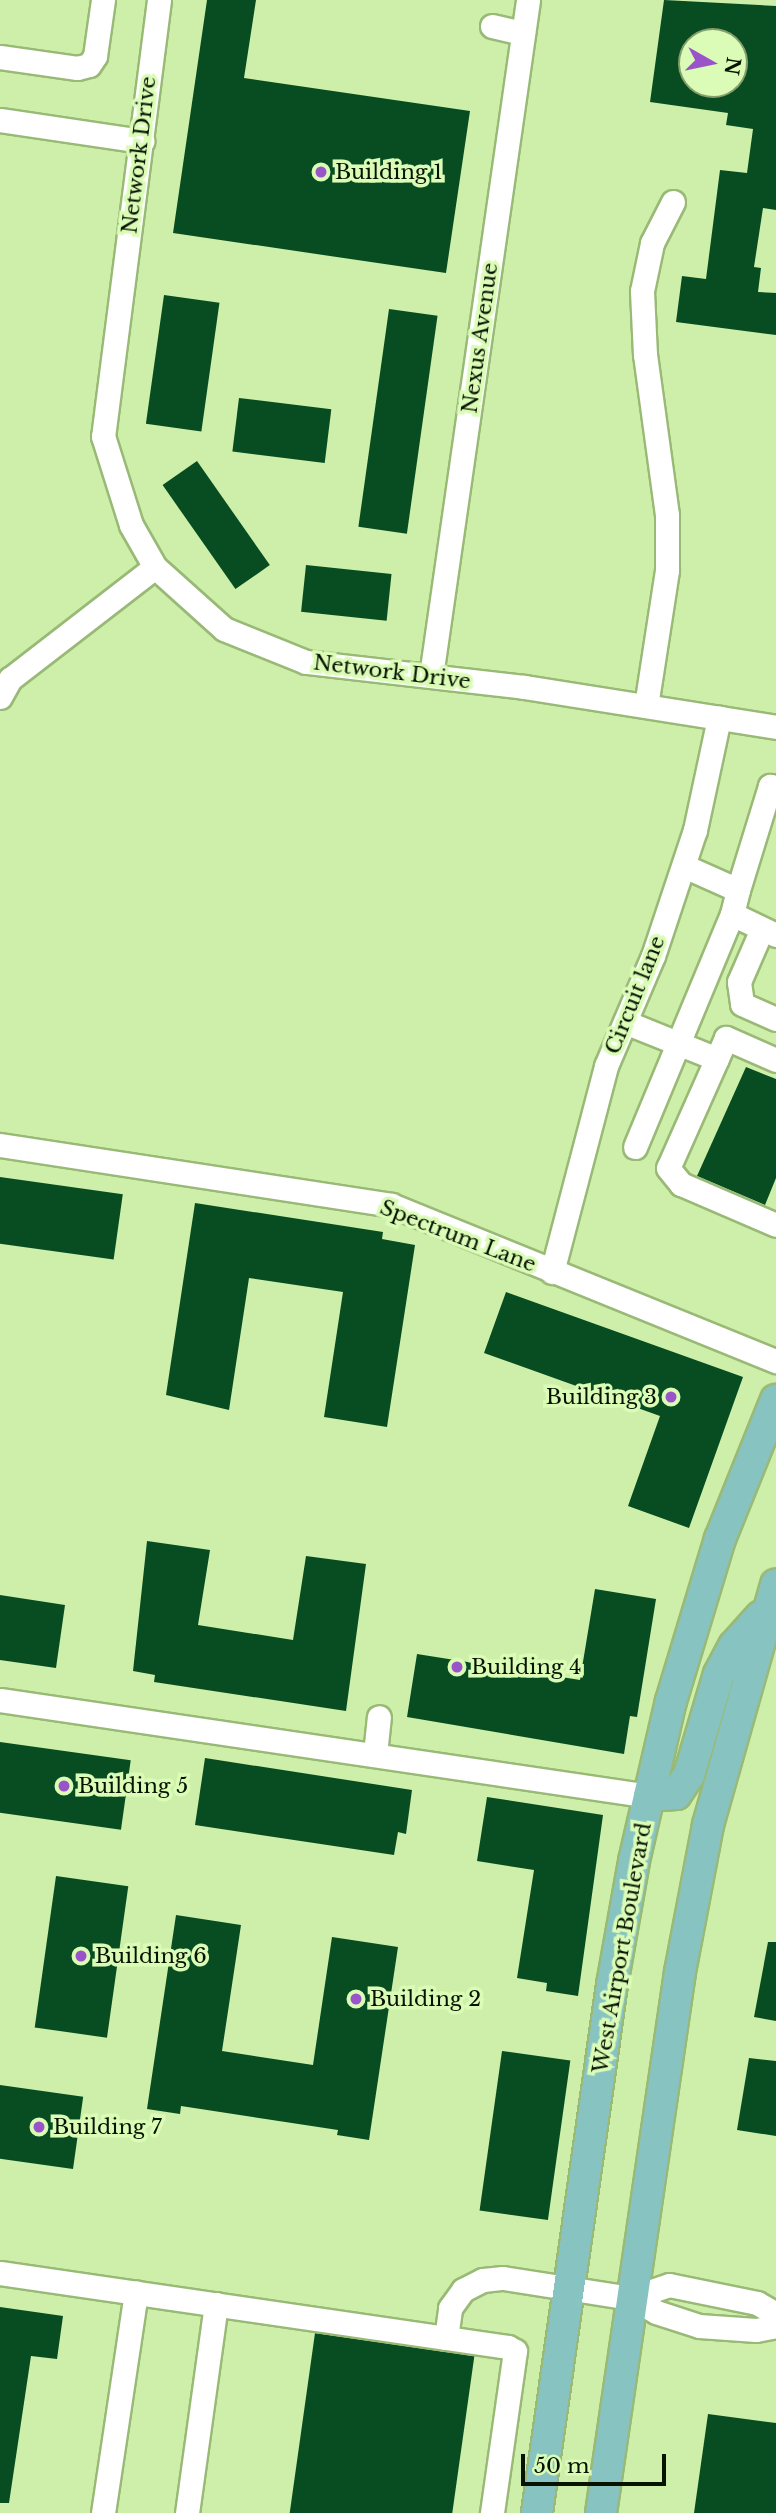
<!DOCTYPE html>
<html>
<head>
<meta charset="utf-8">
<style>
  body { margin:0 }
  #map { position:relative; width:776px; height:2513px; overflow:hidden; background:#cdefa9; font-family:"Libre Baskerville",serif }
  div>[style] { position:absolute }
  .building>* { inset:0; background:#084d21; transform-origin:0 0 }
  .roads { filter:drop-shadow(2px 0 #99b976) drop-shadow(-2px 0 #99b976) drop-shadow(0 2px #99b976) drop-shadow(0 -2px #99b976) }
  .minor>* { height:23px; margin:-11.5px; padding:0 11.5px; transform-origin:11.5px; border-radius:11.5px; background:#fff }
  .major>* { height:30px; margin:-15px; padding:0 15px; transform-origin:15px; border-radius:15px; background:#87c4c1 }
  .dots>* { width:19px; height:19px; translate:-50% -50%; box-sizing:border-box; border:4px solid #dafcb6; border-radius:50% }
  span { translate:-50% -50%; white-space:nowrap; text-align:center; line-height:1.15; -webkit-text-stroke:7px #dafcb6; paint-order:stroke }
  .street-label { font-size:21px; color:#071200 }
  .poi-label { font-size:21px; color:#071200 }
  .left { translate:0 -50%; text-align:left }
  .right { translate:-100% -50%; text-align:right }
  .north { position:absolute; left:678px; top:28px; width:70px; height:70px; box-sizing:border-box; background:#dafcb6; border:2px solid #869e6d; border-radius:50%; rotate:99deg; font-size:19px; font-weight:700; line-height:28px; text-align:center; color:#071200 }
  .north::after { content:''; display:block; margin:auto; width:24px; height:32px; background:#9a54c9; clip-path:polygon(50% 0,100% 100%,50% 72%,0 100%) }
  .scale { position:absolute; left:521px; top:2454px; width:145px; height:32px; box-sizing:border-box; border:4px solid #071200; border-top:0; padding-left:9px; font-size:21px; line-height:24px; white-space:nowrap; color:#071200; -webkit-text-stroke:5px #dafcb6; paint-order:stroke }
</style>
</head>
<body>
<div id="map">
  <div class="building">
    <i style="clip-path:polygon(207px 0,256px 0,244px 78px,470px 111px,446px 273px,173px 233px)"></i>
    <i style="clip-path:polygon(evenodd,664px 0,776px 6px,776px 210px,763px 208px,754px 267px,761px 268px,758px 292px,776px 293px,776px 335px,676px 322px,682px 276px,706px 279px,720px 170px,747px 173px,753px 129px,726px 125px,728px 113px,650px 102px,664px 0,692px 42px,734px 42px,734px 84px,692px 84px,692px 42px)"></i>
    <i style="left:164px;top:295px;width:56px;height:130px;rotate:8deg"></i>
    <i style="left:389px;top:309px;width:49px;height:220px;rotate:8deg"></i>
    <i style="left:239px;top:398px;width:93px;height:54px;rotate:7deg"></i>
    <i style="left:197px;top:461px;width:127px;height:42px;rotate:55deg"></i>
    <i style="left:306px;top:565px;width:86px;height:47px;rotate:6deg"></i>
    <i style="clip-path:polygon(746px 1067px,776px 1079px,776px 1178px,765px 1205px,697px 1176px)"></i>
    <i style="left:0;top:1177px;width:124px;height:66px;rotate:8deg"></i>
    <i style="clip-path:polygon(195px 1203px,383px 1232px,382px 1239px,415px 1245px,387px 1427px,324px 1417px,343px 1292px,249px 1278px,229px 1410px,166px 1395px)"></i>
    <i style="clip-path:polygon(506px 1292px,743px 1377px,689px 1528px,628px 1506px,660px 1416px,484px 1353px)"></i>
    <i style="clip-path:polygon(147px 1541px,210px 1550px,198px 1625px,293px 1640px,306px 1556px,366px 1564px,346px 1711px,154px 1682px,155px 1675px,133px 1671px)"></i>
    <i style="clip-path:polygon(595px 1589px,656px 1599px,637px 1717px,630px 1716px,624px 1754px,407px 1717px,417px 1654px,580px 1680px)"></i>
    <i style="clip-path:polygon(0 1595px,65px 1605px,56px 1668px,0 1660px)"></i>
    <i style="left:0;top:1742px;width:132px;height:70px;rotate:8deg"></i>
    <i style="clip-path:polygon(205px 1758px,412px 1790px,406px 1834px,398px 1832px,394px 1855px,195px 1825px)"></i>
    <i style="clip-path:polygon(487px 1797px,603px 1815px,578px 1996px,546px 1991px,547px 1983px,517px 1978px,534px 1870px,477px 1861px)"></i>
    <i style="left:56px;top:1876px;width:73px;height:153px;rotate:8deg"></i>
    <i style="clip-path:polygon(176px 1915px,241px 1925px,222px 2051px,313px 2065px,332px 1937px,398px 1947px,369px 2140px,337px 2135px,338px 2130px,181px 2106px,180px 2114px,147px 2109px)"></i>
    <i style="clip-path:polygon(768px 1942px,776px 1942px,776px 2021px,754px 2017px)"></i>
    <i style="left:502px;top:2051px;width:69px;height:161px;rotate:8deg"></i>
    <i style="clip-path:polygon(749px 2058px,776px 2061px,776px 2136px,737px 2130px)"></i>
    <i style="left:0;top:2085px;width:84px;height:73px;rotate:8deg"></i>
    <i style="clip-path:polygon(0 2307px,63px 2316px,57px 2359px,31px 2356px,9px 2503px,0 2503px)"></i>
    <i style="left:315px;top:2333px;width:161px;height:182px;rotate:8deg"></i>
    <i style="clip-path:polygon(708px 2414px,776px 2423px,776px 2513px,694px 2513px)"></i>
  </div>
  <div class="roads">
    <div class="minor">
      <i style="left:159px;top:0;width:440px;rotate:97.3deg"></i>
      <i style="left:103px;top:436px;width:93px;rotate:72.5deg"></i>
      <i style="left:131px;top:525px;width:48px;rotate:60.3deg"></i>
      <i style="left:155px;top:567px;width:93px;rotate:41.9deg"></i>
      <i style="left:224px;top:629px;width:88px;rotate:21.9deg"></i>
      <i style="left:306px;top:662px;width:219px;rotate:6.5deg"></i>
      <i style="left:524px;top:687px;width:255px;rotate:9deg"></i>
      <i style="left:492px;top:26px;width:32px;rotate:13deg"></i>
      <i style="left:0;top:57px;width:78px;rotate:8.1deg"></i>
      <i style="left:77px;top:68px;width:12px;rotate:-14deg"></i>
      <i style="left:89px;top:65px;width:11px;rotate:-56deg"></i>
      <i style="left:95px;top:56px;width:57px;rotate:-81.9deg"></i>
      <i style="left:0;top:120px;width:144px;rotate:8.4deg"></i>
      <i style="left:431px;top:676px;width:683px;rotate:-81.83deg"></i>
      <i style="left:0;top:697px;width:21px;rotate:-61deg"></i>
      <i style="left:10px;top:679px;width:183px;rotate:-37.7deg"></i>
      <i style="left:646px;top:706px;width:138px;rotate:-81.2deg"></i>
      <i style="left:667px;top:570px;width:55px;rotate:-90deg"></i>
      <i style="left:667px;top:515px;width:162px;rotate:-97.8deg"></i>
      <i style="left:645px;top:355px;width:64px;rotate:-92.7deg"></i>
      <i style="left:642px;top:291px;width:49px;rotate:-78.2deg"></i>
      <i style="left:652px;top:243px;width:46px;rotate:-62.9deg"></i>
      <i style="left:684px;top:866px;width:59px;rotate:24deg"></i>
      <i style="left:738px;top:890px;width:25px;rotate:104deg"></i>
      <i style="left:732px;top:914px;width:49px;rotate:25.5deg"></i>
      <i style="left:738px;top:890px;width:109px;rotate:-72.9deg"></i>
      <i style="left:770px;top:786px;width:6px;rotate:9deg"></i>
      <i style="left:762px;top:929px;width:58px;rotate:113.5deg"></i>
      <i style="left:739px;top:982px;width:22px;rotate:82deg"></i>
      <i style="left:742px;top:1004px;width:37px;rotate:24deg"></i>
      <i style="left:625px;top:1022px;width:99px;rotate:21.9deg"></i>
      <i style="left:776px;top:1060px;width:55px;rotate:-156.3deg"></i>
      <i style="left:726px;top:1038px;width:142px;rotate:114deg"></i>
      <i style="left:668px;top:1168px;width:21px;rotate:51deg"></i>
      <i style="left:681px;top:1184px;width:103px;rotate:23.3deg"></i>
      <i style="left:0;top:1145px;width:396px;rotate:8.7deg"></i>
      <i style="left:391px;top:1205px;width:415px;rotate:22.1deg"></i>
      <i style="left:635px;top:1147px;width:252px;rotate:-67.4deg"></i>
      <i style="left:552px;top:1272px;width:213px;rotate:-75.3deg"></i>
      <i style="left:606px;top:1066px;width:120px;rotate:-66.9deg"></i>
      <i style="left:653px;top:956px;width:133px;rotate:-71.6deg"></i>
      <i style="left:695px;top:830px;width:115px;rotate:-77.9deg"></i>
      <i style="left:0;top:1700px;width:656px;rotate:8.41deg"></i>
      <i style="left:375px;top:1754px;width:37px;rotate:-84deg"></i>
      <i style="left:0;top:2273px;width:513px;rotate:8.29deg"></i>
      <i style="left:508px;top:2347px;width:8px;rotate:30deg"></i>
      <i style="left:515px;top:2351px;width:164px;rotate:98.1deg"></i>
      <i style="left:631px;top:2298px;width:40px;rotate:-18.9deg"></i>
      <i style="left:669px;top:2285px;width:90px;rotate:11.6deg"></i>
      <i style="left:757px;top:2303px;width:22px;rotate:30deg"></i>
      <i style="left:446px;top:2338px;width:30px;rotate:-82deg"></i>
      <i style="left:450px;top:2308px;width:22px;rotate:-54deg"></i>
      <i style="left:463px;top:2290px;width:22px;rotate:-27deg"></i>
      <i style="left:483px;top:2280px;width:20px;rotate:-6deg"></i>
      <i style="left:503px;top:2278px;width:130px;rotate:8.9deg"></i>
      <i style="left:631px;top:2298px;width:29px;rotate:29deg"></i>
      <i style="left:656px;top:2312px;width:45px;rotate:18deg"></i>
      <i style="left:699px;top:2326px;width:57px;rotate:4deg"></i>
      <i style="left:756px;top:2330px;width:20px;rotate:-11deg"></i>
      <i style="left:103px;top:2513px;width:223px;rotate:-81.5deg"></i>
      <i style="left:187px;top:2513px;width:211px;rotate:-82.1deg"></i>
    </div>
    <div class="major">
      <i style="left:649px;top:1796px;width:27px;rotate:-4deg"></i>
      <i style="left:676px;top:1794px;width:23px;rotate:-56deg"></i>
      <i style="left:689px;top:1775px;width:105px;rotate:-73.5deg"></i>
      <i style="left:719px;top:1674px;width:32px;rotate:-62deg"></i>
      <i style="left:734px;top:1646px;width:40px;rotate:-48deg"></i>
      <i style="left:537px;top:2513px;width:533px;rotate:-81.92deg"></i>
      <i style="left:612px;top:1985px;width:126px;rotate:-79.9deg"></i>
      <i style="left:634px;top:1861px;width:164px;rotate:-77deg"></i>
      <i style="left:671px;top:1701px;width:169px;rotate:-73.2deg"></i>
      <i style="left:720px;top:1539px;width:150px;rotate:-68.1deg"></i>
      <i style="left:601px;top:2513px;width:547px;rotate:-81.69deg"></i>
      <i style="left:680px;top:1972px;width:150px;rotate:-79.2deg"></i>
      <i style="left:708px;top:1825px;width:250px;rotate:-74.2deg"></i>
    </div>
  </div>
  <div class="dots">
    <i style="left:321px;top:172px;background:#9a54c9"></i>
    <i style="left:671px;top:1397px;background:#9a54c9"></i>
    <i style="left:457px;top:1667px;background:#9a54c9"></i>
    <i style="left:64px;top:1786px;background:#9a54c9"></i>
    <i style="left:81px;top:1956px;background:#9a54c9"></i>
    <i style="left:356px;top:1999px;background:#9a54c9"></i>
    <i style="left:39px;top:2127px;background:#9a54c9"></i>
  </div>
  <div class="street-label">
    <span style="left:139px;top:155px;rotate:-83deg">Network Drive</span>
    <span style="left:480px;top:338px;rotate:-82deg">Nexus Avenue</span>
    <span style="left:392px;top:672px;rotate:7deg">Network Drive</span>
    <span style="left:635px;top:995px;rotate:-68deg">Circuit lane</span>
    <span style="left:458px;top:1236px;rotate:21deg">Spectrum Lane</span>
    <span style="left:622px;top:1948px;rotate:-80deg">West Airport Boulevard</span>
  </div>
  <div class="poi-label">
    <span class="left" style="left:335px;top:172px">Building 1</span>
    <span class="right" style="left:657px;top:1397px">Building 3</span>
    <span class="left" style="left:471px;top:1667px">Building 4</span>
    <span class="left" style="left:78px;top:1786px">Building 5</span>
    <span class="left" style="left:95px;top:1956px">Building 6</span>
    <span class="left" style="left:370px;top:1999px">Building 2</span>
    <span class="left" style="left:53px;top:2127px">Building 7</span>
  </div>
  <div class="north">N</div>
  <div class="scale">50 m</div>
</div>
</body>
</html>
